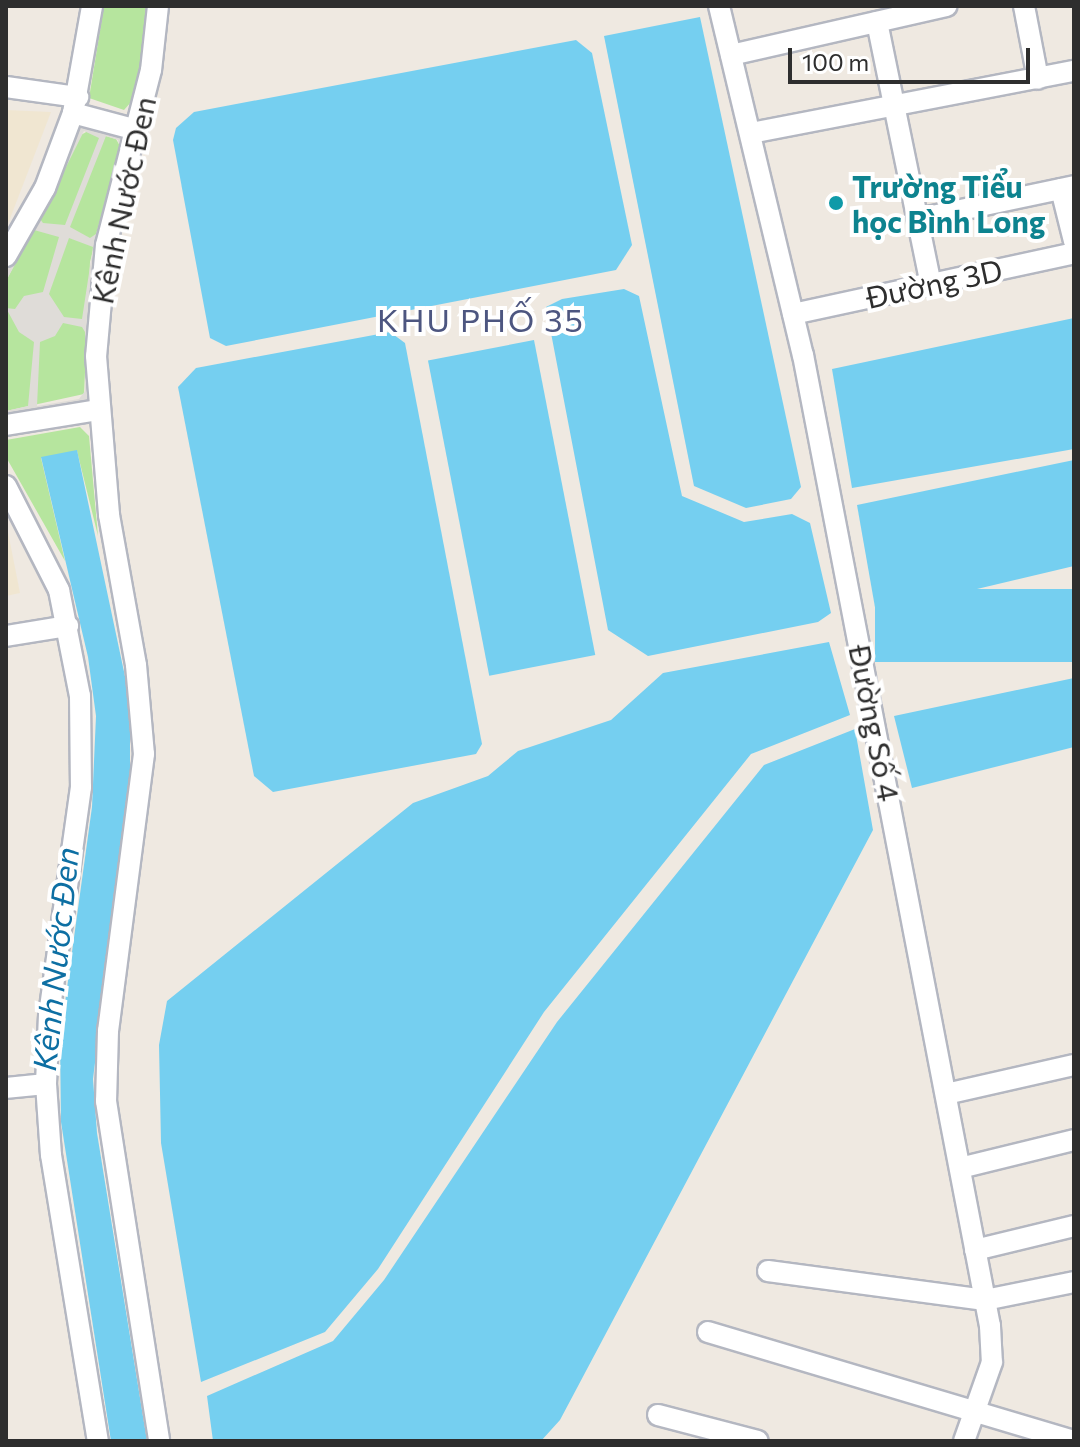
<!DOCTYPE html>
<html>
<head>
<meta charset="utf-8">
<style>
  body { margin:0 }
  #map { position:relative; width:1080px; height:1447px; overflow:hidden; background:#efe9e1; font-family:Commissioner,sans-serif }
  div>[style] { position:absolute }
  .education>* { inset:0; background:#f0e6d1 }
  .green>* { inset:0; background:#b6e59e }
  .plaza>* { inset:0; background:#dfdcd8 }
  .water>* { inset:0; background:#75cff0; transform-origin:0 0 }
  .roads { filter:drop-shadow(2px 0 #b4b7c1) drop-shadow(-2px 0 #b4b7c1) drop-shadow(0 2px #b4b7c1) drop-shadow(0 -2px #b4b7c1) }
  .minor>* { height:20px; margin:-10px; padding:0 10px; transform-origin:10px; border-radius:10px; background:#fff }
  .dots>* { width:22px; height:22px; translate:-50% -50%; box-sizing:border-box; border:4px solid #fff; border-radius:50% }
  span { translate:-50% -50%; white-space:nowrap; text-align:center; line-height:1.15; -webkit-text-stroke:8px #fff; paint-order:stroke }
  .culture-label { font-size:30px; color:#0d838f; font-weight:700 }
  .left { translate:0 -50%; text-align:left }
  .street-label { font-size:30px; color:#2e2e2e }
  .neighbourhood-label { font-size:32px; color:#4d5680; letter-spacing:2px }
  .water-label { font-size:32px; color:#0d6fa3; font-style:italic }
  .frame { position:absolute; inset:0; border:8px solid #2e2e2e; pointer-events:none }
  .scale { position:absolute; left:788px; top:48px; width:242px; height:36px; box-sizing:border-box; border:4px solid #2e2e2e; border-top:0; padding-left:10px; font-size:24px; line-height:28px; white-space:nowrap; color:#2e2e2e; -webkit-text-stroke:6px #fff; paint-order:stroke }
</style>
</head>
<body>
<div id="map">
  <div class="education">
    <i style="clip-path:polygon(6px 110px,51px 112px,6px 229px)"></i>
    <i style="clip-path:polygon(6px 522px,20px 593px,6px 596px)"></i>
  </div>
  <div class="green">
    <i style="clip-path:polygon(104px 6px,146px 6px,140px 66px,132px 101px,124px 110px,89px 98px)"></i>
    <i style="clip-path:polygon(88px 131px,116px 139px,120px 146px,90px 262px,84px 394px,6px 411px,6px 281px,79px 136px)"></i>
    <i style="clip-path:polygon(80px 427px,89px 436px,98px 536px,77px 451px,41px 458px,65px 561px,6px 457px,6px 440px)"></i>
  </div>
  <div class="plaza">
    <i style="clip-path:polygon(evenodd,86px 125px,123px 138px,90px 398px,85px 403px,6px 418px,6px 411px,28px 406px,34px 342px,19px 332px,6px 308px,15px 309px,24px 296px,43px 292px,59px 237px,34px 230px,6px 281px,6px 269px,44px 203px,76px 131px,86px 125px,84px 131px,99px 138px,65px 225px,43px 223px,40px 219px,84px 131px,86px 125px,106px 136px,118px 140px,120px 149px,96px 234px,90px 238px,70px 227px,106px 136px,86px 125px,69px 238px,93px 247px,82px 319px,64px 317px,49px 294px,69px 238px,86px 125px,63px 323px,82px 327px,85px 332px,85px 391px,79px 399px,37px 406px,40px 342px,55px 336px,63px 323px)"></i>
  </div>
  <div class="water">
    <i style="clip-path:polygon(700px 17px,801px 487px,791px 499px,746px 508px,694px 486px,604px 36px)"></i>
    <i style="clip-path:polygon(576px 40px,592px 53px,632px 245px,616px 270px,226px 346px,210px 338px,173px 140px,176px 128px,194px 112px)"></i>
    <i style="clip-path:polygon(624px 289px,639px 296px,682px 496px,744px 522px,792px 514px,810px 523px,831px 613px,818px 622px,648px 656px,608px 630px,546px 307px,562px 299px)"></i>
    <i style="clip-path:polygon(1074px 318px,1074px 449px,852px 488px,832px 369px)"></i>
    <i style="clip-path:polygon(390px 332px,405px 343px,482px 744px,476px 754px,273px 792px,254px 776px,178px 387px,196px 368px)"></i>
    <i style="left:534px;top:340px;width:321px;height:108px;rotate:79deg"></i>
    <i style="clip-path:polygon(77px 450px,130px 700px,130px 781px,93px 1079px,97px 1133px,147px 1441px,111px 1441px,61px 1122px,60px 1039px,92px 807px,96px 716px,88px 657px,41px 457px)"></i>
    <i style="clip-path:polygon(1074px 460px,1074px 566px,876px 613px,857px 505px)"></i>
    <i style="left:1074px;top:589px;width:73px;height:199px;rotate:90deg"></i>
    <i style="clip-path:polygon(829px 642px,850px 715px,751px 754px,544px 1012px,378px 1269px,325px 1332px,201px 1382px,161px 1143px,159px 1045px,167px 1001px,413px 803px,488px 776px,518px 751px,611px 720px,663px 673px)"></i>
    <i style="clip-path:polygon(1074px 678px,1074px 747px,912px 788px,894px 716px)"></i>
    <i style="clip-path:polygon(855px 729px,873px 830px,560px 1420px,541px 1441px,213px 1441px,207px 1396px,333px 1341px,384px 1280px,557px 1022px,764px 765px)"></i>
  </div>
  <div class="roads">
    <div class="minor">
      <i style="left:158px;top:6px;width:64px;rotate:96.2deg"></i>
      <i style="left:151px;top:70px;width:181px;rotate:104.4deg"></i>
      <i style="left:106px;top:245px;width:111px;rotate:95.1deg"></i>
      <i style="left:96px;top:356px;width:160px;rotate:85.3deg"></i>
      <i style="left:109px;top:515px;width:152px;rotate:79.8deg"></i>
      <i style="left:136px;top:665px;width:89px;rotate:84.9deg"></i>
      <i style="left:144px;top:754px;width:279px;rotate:97.4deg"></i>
      <i style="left:108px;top:1031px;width:70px;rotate:91.6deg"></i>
      <i style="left:106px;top:1101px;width:344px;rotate:81.1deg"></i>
      <i style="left:719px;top:6px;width:359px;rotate:76.5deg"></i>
      <i style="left:803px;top:355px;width:989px;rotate:79.1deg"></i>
      <i style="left:990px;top:1326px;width:36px;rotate:87deg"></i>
      <i style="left:992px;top:1362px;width:84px;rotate:109.5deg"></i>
      <i style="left:1024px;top:6px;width:74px;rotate:79.1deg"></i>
      <i style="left:877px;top:22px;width:268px;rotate:78.4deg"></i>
      <i style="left:731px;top:55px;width:221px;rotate:-12.8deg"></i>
      <i style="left:6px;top:87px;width:73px;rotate:7.9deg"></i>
      <i style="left:73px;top:113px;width:66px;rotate:14.9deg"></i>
      <i style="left:751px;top:133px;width:329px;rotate:-10.9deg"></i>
      <i style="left:1061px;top:189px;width:54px;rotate:76deg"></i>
      <i style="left:918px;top:219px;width:159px;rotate:-11.9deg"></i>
      <i style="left:6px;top:256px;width:78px;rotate:-60.2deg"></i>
      <i style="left:45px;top:188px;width:80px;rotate:-69.5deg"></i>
      <i style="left:73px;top:113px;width:109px;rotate:-79.9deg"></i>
      <i style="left:793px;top:314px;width:288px;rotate:-12.2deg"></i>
      <i style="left:6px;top:425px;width:94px;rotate:-9.2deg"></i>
      <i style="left:6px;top:486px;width:117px;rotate:63deg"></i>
      <i style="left:59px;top:590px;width:108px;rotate:78.8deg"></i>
      <i style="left:80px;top:696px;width:91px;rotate:89.4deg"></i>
      <i style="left:81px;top:787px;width:230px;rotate:98deg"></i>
      <i style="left:49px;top:1015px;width:69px;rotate:92.5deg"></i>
      <i style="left:46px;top:1084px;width:71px;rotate:86deg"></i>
      <i style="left:51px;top:1155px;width:290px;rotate:80.7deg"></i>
      <i style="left:6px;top:636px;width:63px;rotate:-9.2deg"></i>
      <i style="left:6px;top:1088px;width:40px;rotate:-5.7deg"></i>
      <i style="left:946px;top:1094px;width:131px;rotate:-12.8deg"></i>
      <i style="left:960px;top:1168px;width:117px;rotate:-13.8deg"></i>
      <i style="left:975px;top:1250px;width:102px;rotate:-13.6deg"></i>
      <i style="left:768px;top:1271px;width:219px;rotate:7.6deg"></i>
      <i style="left:985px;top:1300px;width:91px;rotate:-11.4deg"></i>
      <i style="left:708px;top:1332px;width:381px;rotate:16.6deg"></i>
      <i style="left:658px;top:1415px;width:103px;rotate:14.6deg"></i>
    </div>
  </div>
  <div class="dots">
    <i style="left:836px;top:203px;background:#0f9aa8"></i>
  </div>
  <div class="culture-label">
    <span class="left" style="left:852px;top:203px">Trường Tiểu<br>học Bình Long</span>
  </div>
  <div class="street-label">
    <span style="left:123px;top:200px;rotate:-78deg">Kênh Nước Đen</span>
    <span style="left:934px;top:283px;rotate:-12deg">Đường 3D</span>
    <span style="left:875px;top:723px;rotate:79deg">Đường Số 4</span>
  </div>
  <div class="neighbourhood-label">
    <span style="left:481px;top:319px">KHU PHỐ 35</span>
  </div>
  <div class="water-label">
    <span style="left:55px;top:959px;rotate:-84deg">Kênh Nước Đen</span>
  </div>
  <div class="frame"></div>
  <div class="scale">100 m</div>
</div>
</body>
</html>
